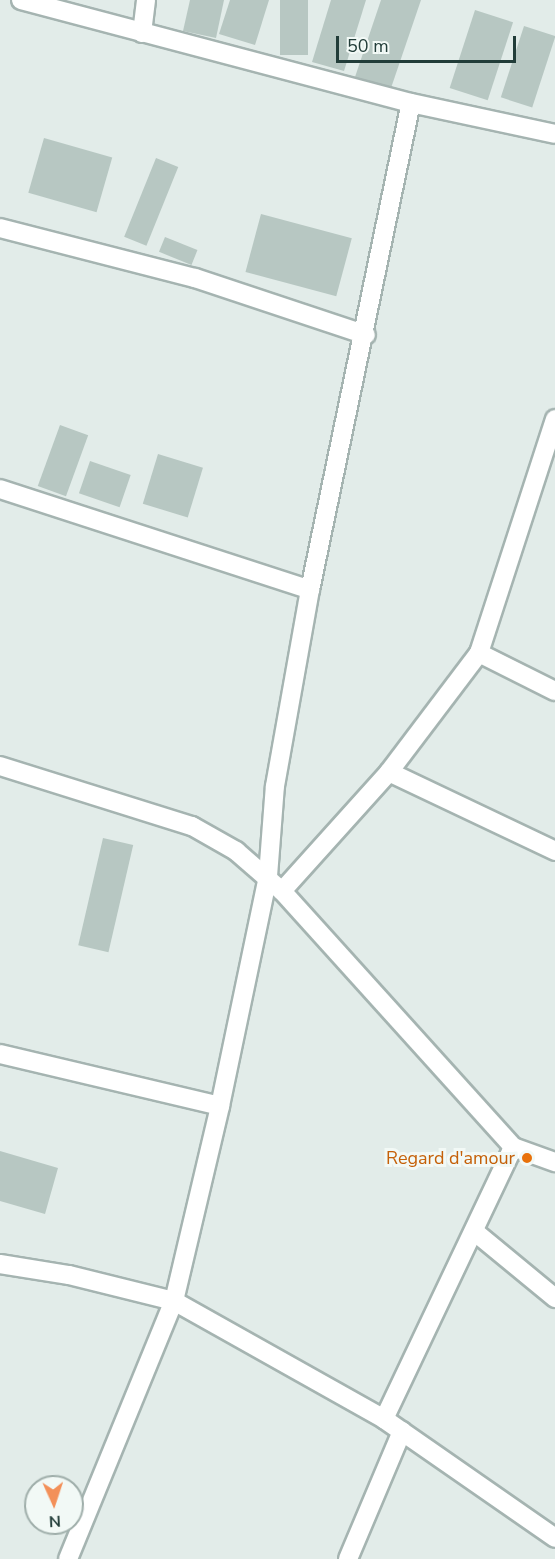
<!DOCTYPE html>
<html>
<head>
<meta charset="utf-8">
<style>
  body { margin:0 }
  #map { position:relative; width:555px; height:1559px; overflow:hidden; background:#e2ece9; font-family:"Nunito Sans",sans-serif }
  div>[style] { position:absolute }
  .building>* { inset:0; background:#b7c7c2; transform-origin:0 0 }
  .roads { filter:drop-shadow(2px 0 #a5b4b1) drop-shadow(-2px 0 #a5b4b1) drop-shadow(0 2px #a5b4b1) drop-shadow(0 -2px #a5b4b1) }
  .minor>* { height:18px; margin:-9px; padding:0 9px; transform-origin:9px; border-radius:9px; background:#fff }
  .dots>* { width:16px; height:16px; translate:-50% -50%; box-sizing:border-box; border:3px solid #f2f9f6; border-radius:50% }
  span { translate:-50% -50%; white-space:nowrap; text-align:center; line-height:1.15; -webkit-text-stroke:6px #f2f9f6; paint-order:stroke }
  .food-label { font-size:18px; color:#c56008 }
  .right { translate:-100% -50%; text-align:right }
  .north { position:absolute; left:24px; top:1475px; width:60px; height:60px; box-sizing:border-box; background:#f2f9f6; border:2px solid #9faeaa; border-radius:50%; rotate:177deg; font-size:16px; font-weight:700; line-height:24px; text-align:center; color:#223d39 }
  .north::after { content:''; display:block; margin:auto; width:21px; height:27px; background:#f39059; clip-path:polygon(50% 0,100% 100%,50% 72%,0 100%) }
  .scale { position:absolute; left:336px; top:36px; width:180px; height:27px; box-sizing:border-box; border:3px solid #223d39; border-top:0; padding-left:8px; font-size:18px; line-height:21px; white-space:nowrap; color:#223d39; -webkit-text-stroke:4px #f2f9f6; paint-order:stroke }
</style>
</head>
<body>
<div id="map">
  <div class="building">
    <i style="clip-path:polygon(190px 0,224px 0,216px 38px,183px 31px)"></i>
    <i style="clip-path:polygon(230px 0,269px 0,255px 45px,219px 34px)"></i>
    <i style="left:280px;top:0;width:28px;height:55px"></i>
    <i style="clip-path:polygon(331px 0,366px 0,344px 71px,312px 62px)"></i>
    <i style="clip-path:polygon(381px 0,421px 0,391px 88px,355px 77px)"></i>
    <i style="left:475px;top:10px;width:40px;height:82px;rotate:18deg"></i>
    <i style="left:524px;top:26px;width:33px;height:75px;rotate:18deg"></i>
    <i style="left:44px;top:138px;width:71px;height:57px;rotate:16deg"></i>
    <i style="left:156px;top:158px;width:24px;height:85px;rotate:22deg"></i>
    <i style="left:261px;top:214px;width:94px;height:60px;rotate:15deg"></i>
    <i style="left:165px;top:237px;width:35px;height:16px;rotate:22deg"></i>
    <i style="left:60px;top:425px;width:30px;height:65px;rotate:20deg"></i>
    <i style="left:158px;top:454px;width:47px;height:52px;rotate:17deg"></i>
    <i style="left:90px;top:461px;width:43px;height:34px;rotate:19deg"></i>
    <i style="left:103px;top:838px;width:31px;height:110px;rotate:13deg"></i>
    <i style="clip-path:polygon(0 1151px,58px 1168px,45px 1214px,0 1201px)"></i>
  </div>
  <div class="roads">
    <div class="minor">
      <i style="left:21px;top:0;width:403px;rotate:14.8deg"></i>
      <i style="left:411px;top:103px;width:147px;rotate:12.1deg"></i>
      <i style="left:142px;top:33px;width:33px;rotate:-83deg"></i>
      <i style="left:0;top:228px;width:201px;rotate:14.4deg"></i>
      <i style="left:195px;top:278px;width:180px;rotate:18.4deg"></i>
      <i style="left:0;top:489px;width:326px;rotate:18deg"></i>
      <i style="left:479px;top:653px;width:85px;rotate:26.6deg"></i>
      <i style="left:0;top:766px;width:201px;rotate:17.4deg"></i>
      <i style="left:192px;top:826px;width:51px;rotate:29.6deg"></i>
      <i style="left:236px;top:851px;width:61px;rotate:41deg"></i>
      <i style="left:282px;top:891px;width:345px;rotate:47.9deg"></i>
      <i style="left:513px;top:1147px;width:45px;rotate:19.7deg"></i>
      <i style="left:389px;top:772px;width:184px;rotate:25.4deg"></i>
      <i style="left:282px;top:891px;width:160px;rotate:-48deg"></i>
      <i style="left:389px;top:772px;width:149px;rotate:-52.9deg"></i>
      <i style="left:479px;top:653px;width:246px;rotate:-72deg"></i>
      <i style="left:0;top:1054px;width:226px;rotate:13.3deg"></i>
      <i style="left:475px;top:1232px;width:104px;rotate:39.5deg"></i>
      <i style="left:0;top:1264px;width:70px;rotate:9.1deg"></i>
      <i style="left:69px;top:1275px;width:108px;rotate:13.9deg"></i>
      <i style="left:174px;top:1301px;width:241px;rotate:29.3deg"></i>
      <i style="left:384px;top:1419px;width:208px;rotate:34.8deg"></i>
      <i style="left:384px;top:1419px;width:301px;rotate:-64.6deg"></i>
      <i style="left:68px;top:1559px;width:279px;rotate:-67.7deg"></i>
      <i style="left:174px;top:1301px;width:200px;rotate:-76.7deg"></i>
      <i style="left:220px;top:1106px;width:235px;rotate:-78.2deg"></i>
      <i style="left:268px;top:876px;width:90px;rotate:-85.6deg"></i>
      <i style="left:275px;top:786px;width:199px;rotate:-79.9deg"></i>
      <i style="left:310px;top:590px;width:497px;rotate:-78.3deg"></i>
      <i style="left:348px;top:1559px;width:139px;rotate:-67.1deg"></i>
    </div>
  </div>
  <div class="dots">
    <i style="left:527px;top:1158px;background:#e8710a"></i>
  </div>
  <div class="food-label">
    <span class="right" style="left:515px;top:1158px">Regard d'amour</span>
  </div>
  <div class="north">N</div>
  <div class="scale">50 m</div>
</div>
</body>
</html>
